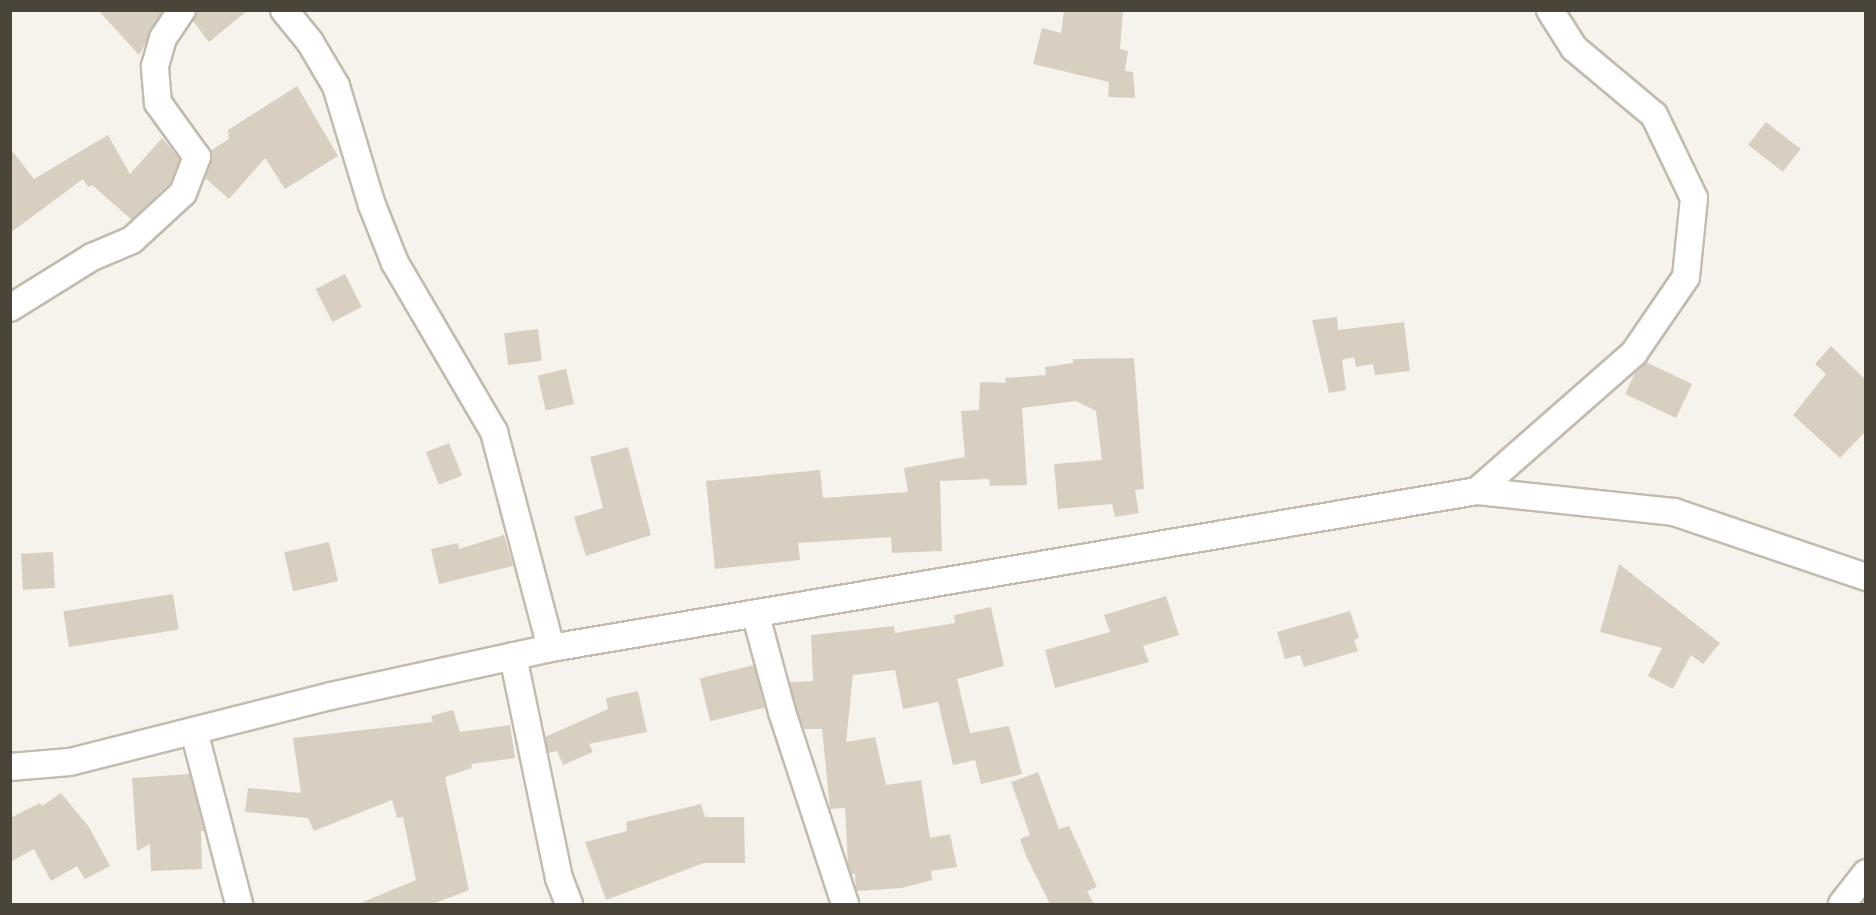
<!DOCTYPE html>
<html>
<head>
<meta charset="utf-8">
<style>
  body { margin:0 }
  #map { position:relative; width:1876px; height:915px; overflow:hidden; background:#f6f3ec; font-family:Poppins,sans-serif }
  div>[style] { position:absolute }
  .building>* { inset:0; background:#d8cfc1; transform-origin:0 0 }
  .roads { filter:drop-shadow(2px 0 #c2bbae) drop-shadow(-2px 0 #c2bbae) drop-shadow(0 2px #c2bbae) drop-shadow(0 -2px #c2bbae) }
  .minor>* { height:26px; margin:-13px; padding:0 13px; transform-origin:13px; border-radius:13px; background:#fff }
  span { translate:-50% -50%; white-space:nowrap; text-align:center; line-height:1.15; -webkit-text-stroke:5px #fff; paint-order:stroke }
  .frame { position:absolute; inset:0; border:12px solid #4b4439; pointer-events:none }
</style>
</head>
<body>
<div id="map">
  <div class="building">
    <i style="clip-path:polygon(98px 10px,159px 10px,162px 13px,139px 55px)"></i>
    <i style="clip-path:polygon(197px 10px,248px 10px,209px 42px,193px 21px)"></i>
    <i style="clip-path:polygon(1064px 10px,1123px 10px,1120px 49px,1128px 51px,1125px 71px,1133px 72px,1135px 98px,1108px 97px,1109px 82px,1033px 64px,1042px 28px,1061px 33px)"></i>
    <i style="clip-path:polygon(297px 86px,338px 156px,285px 189px,265px 158px,229px 199px,205px 178px,210px 151px,229px 139px,228px 130px)"></i>
    <i style="left:1766px;top:122px;width:44px;height:29px;rotate:38deg"></i>
    <i style="clip-path:polygon(108px 135px,130px 174px,162px 138px,180px 159px,172px 181px,132px 220px,92px 185px,88px 187px,83px 179px,10px 233px,10px 148px,34px 179px)"></i>
    <i style="left:345px;top:274px;width:37px;height:33px;rotate:63deg"></i>
    <i style="clip-path:polygon(1337px 317px,1338px 330px,1404px 322px,1410px 371px,1375px 375px,1373px 364px,1356px 367px,1354px 357px,1342px 360px,1346px 390px,1329px 393px,1312px 320px)"></i>
    <i style="left:538px;top:329px;width:32px;height:34px;rotate:83deg"></i>
    <i style="clip-path:polygon(1831px 346px,1866px 380px,1866px 431px,1840px 458px,1793px 415px,1826px 374px,1815px 364px)"></i>
    <i style="clip-path:polygon(1134px 358px,1144px 489px,1135px 490px,1139px 513px,1115px 517px,1112px 504px,1058px 509px,1054px 464px,1102px 460px,1096px 411px,1076px 401px,1022px 408px,1027px 485px,990px 486px,989px 479px,940px 481px,942px 551px,892px 553px,891px 537px,798px 543px,800px 560px,715px 569px,706px 481px,820px 470px,823px 498px,908px 492px,904px 468px,965px 457px,961px 411px,979px 410px,980px 382px,1006px 383px,1005px 378px,1046px 375px,1045px 367px,1073px 363px,1073px 359px)"></i>
    <i style="clip-path:polygon(1646px 362px,1692px 384px,1676px 418px,1625px 394px,1636px 371px)"></i>
    <i style="left:566px;top:369px;width:36px;height:29px;rotate:77deg"></i>
    <i style="left:449px;top:443px;width:35px;height:25px;rotate:68deg"></i>
    <i style="clip-path:polygon(628px 447px,651px 535px,586px 556px,574px 517px,603px 508px,590px 457px)"></i>
    <i style="clip-path:polygon(504px 535px,513px 566px,439px 584px,431px 549px,458px 543px,459px 549px)"></i>
    <i style="left:329px;top:542px;width:40px;height:46px;rotate:77deg"></i>
    <i style="left:53px;top:552px;width:36px;height:32px;rotate:87deg"></i>
    <i style="clip-path:polygon(1619px 564px,1720px 643px,1703px 664px,1691px 655px,1673px 689px,1648px 676px,1662px 648px,1600px 632px)"></i>
    <i style="left:173px;top:594px;width:36px;height:111px;rotate:81deg"></i>
    <i style="clip-path:polygon(1166px 596px,1179px 635px,1143px 646px,1149px 662px,1055px 688px,1045px 650px,1110px 632px,1104px 615px)"></i>
    <i style="clip-path:polygon(991px 607px,1004px 666px,957px 679px,970px 733px,1009px 726px,1022px 774px,981px 784px,975px 760px,953px 765px,938px 702px,903px 709px,895px 670px,853px 675px,846px 742px,875px 737px,886px 785px,921px 780px,930px 838px,950px 834px,957px 867px,931px 871px,932px 880px,902px 888px,856px 891px,855px 874px,851px 874px,848px 866px,845px 808px,830px 809px,822px 729px,803px 729px,789px 682px,813px 681px,811px 635px,894px 626px,895px 633px,955px 623px,954px 615px)"></i>
    <i style="clip-path:polygon(1350px 611px,1359px 638px,1354px 640px,1358px 651px,1304px 667px,1300px 655px,1285px 659px,1277px 632px)"></i>
    <i style="left:754px;top:665px;width:44px;height:56px;rotate:76deg"></i>
    <i style="clip-path:polygon(638px 691px,647px 732px,589px 744px,593px 752px,563px 765px,557px 751px,548px 753px,545px 737px,608px 709px,606px 698px)"></i>
    <i style="clip-path:polygon(453px 710px,460px 732px,510px 725px,515px 758px,471px 764px,472px 768px,445px 777px,469px 890px,433px 904px,358px 904px,416px 880px,403px 817px,397px 818px,392px 800px,314px 831px,308px 818px,245px 812px,248px 788px,301px 793px,293px 738px,433px 722px,431px 716px)"></i>
    <i style="clip-path:polygon(1038px 772px,1059px 829px,1069px 826px,1097px 887px,1087px 891px,1094px 904px,1050px 904px,1026px 856px,1020px 839px,1030px 835px,1011px 782px)"></i>
    <i style="clip-path:polygon(190px 774px,204px 831px,201px 831px,202px 869px,151px 871px,150px 844px,137px 851px,132px 778px)"></i>
    <i style="clip-path:polygon(61px 793px,89px 827px,110px 866px,85px 879px,77px 866px,51px 881px,34px 849px,10px 862px,10px 818px,40px 803px,42px 806px)"></i>
    <i style="clip-path:polygon(701px 804px,705px 817px,744px 817px,745px 863px,704px 863px,606px 900px,585px 842px,627px 831px,626px 822px)"></i>
  </div>
  <div class="roads">
    <div class="minor">
      <i style="left:284px;top:10px;width:41px;rotate:50.9deg"></i>
      <i style="left:310px;top:42px;width:51px;rotate:59.4deg"></i>
      <i style="left:336px;top:86px;width:124px;rotate:73.2deg"></i>
      <i style="left:372px;top:205px;width:62px;rotate:68.4deg"></i>
      <i style="left:395px;top:263px;width:196px;rotate:59.6deg"></i>
      <i style="left:494px;top:432px;width:223px;rotate:75.2deg"></i>
      <i style="left:10px;top:308px;width:97px;rotate:-31.9deg"></i>
      <i style="left:92px;top:257px;width:43px;rotate:-23deg"></i>
      <i style="left:132px;top:240px;width:69px;rotate:-42.7deg"></i>
      <i style="left:183px;top:193px;width:39px;rotate:-69deg"></i>
      <i style="left:197px;top:157px;width:67px;rotate:-125.8deg"></i>
      <i style="left:158px;top:103px;width:37px;rotate:-95deg"></i>
      <i style="left:155px;top:66px;width:29px;rotate:-74deg"></i>
      <i style="left:163px;top:38px;width:34px;rotate:-56deg"></i>
      <i style="left:1477px;top:491px;width:209px;rotate:-41.3deg"></i>
      <i style="left:1634px;top:353px;width:92px;rotate:-55.6deg"></i>
      <i style="left:1686px;top:277px;width:79px;rotate:-84.2deg"></i>
      <i style="left:1694px;top:198px;width:92px;rotate:-115.7deg"></i>
      <i style="left:1654px;top:115px;width:104px;rotate:-140.1deg"></i>
      <i style="left:1574px;top:48px;width:45px;rotate:-122.3deg"></i>
      <i style="left:756px;top:616px;width:99px;rotate:74.8deg"></i>
      <i style="left:782px;top:712px;width:202px;rotate:71.8deg"></i>
      <i style="left:513px;top:656px;width:227px;rotate:78.3deg"></i>
      <i style="left:559px;top:878px;width:28px;rotate:69deg"></i>
      <i style="left:194px;top:731px;width:179px;rotate:75.4deg"></i>
      <i style="left:10px;top:767px;width:60px;rotate:-4.8deg"></i>
      <i style="left:70px;top:762px;width:269px;rotate:-14.2deg"></i>
      <i style="left:331px;top:696px;width:225px;rotate:-12.3deg"></i>
      <i style="left:551px;top:648px;width:939px;rotate:-9.62deg"></i>
      <i style="left:1477px;top:491px;width:198px;rotate:6.1deg"></i>
      <i style="left:1674px;top:512px;width:203px;rotate:18.7deg"></i>
      <i style="left:1842px;top:904px;width:39px;rotate:-52deg"></i>
    </div>
  </div>
  <div class="frame"></div>
</div>
</body>
</html>
